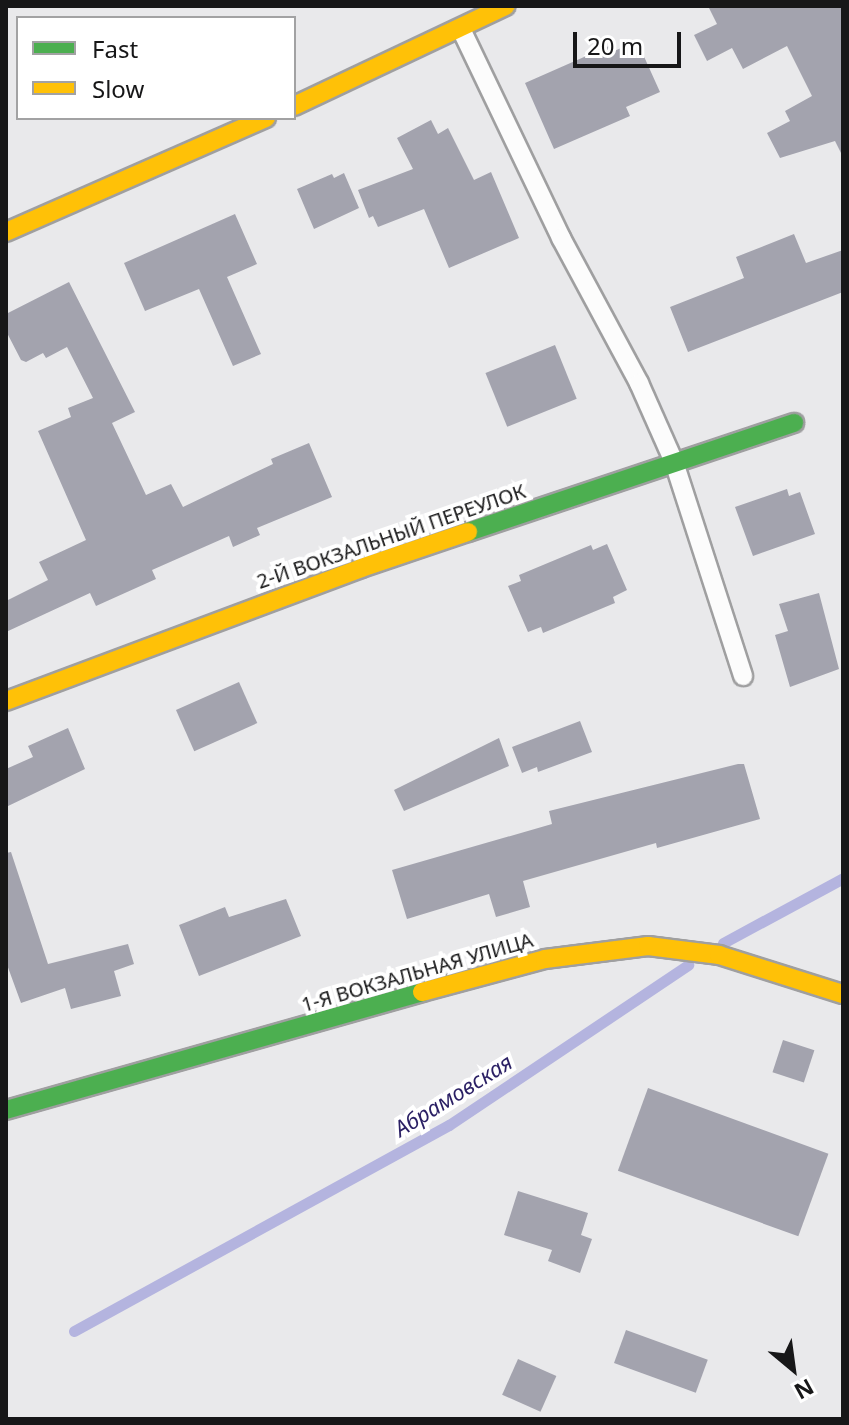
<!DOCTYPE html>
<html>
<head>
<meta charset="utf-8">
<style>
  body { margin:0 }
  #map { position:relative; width:849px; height:1425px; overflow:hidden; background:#e9e9eb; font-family:"Noto Sans",sans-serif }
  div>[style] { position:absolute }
  .stream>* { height:11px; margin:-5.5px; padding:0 5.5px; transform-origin:5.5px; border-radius:5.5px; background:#b4b4df }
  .building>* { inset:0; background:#a3a3ae; transform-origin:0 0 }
  .roads { filter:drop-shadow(2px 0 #9f9fa0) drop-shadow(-2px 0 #9f9fa0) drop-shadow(0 2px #9f9fa0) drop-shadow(0 -2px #9f9fa0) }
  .lane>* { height:18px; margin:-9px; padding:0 9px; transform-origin:9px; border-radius:9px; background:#fcfcfc }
  .fast>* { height:18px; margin:-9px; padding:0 9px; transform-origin:9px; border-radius:9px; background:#4caf50 }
  .slow>* { height:18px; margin:-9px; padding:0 9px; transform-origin:9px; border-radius:9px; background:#ffc107 }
  span { translate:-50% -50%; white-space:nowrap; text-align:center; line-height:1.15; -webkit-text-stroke:8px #fff; paint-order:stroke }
  .street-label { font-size:20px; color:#171718 }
  .water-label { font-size:22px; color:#2a1f64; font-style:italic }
  .frame { position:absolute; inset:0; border:8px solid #171718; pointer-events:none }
  .legend { position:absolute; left:16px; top:16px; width:280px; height:104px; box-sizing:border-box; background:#fff; border:2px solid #a2a2a3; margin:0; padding:10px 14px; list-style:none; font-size:24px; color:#171718 }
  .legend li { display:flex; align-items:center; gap:16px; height:40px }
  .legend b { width:40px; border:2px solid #a2a2a3 }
  .north { position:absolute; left:753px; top:1329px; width:80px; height:80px; -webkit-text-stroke:6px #fff; paint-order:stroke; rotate:151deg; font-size:22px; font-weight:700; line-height:32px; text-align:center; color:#171718 }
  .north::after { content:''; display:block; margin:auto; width:28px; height:36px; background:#171718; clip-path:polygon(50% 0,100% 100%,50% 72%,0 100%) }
  .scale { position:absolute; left:573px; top:32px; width:108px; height:36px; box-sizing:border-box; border:4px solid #171718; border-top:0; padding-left:10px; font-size:24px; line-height:28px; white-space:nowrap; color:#171718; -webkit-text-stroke:6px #fff; paint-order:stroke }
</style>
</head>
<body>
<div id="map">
  <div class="stream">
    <i style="left:723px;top:943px;width:136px;rotate:-28.4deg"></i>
    <i style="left:74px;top:1331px;width:428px;rotate:-28.8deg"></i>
    <i style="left:449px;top:1125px;width:288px;rotate:-33.8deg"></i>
  </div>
  <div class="building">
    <i style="clip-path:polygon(708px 6px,843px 6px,843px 157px,835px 141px,780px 158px,767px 133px,790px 121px,785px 111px,812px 96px,787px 46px,743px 69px,732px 48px,707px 61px,694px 35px,717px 24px)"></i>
    <i style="clip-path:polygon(637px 41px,660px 92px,626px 107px,630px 116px,554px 149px,525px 83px,609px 46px,612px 52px)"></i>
    <i style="clip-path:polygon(431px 120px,438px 134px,448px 128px,474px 180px,491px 172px,519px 238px,449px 268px,424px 209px,378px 227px,373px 216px,369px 218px,358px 190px,413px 169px,397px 138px)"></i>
    <i style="clip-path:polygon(344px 173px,359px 208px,314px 229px,297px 189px,332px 174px,334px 178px)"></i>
    <i style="clip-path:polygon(235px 214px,257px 264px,227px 277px,261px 354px,233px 366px,199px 289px,145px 311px,124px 263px)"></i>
    <i style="clip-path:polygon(794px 234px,806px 263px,843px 250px,843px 292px,688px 352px,670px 307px,744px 278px,736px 257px)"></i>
    <i style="clip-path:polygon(69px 282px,135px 412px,112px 423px,146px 495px,171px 484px,183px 507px,273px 464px,271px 459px,309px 443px,332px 497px,257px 528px,260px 535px,233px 547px,229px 536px,152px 570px,156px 579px,96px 606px,90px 593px,6px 632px,6px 601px,48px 580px,39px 562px,86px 540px,38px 431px,71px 417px,68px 408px,93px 398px,67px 347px,46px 358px,43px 353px,26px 362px,21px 360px,6px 331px,6px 314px)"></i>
    <i style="left:555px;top:345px;width:58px;height:75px;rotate:68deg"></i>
    <i style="clip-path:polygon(787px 489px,789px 496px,800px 492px,815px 534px,753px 556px,735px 507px)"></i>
    <i style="clip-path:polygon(607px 544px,627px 590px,613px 597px,615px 603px,543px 633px,541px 627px,528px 632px,508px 586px,521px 581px,519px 575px,591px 545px,593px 550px)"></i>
    <i style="clip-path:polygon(819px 593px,839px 669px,790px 687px,775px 635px,788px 631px,779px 604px)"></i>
    <i style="left:239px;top:682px;width:45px;height:69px;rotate:66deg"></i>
    <i style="clip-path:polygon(580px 721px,592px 752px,538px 772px,537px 767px,522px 773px,512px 747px)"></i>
    <i style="clip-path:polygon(68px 728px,85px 769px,6px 807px,6px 769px,33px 757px,28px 746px)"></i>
    <i style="clip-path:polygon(499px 738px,509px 766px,404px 811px,394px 790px)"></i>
    <i style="clip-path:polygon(738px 764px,744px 764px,760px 819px,657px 848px,656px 843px,523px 881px,530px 907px,496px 917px,489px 894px,407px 919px,392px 870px,552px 824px,549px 811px)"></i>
    <i style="clip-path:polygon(11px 852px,48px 964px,128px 944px,134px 964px,114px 971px,121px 996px,71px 1009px,65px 988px,21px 1003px,6px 962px,6px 853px)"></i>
    <i style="clip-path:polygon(286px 899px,301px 936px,199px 976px,179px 925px,225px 907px,229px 917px)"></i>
    <i style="left:783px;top:1040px;width:33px;height:34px;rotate:18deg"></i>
    <i style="left:648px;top:1088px;width:192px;height:88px;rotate:20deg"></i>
    <i style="clip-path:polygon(518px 1191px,588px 1213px,581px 1235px,592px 1239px,580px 1273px,548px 1261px,552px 1250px,504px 1235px)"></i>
    <i style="left:626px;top:1330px;width:87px;height:35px;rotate:20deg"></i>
    <i style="left:518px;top:1359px;width:42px;height:39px;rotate:24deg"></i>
  </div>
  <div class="roads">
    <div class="lane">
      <i style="left:461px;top:29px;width:232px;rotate:64.4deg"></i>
      <i style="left:561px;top:238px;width:165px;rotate:61.7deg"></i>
      <i style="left:639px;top:383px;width:86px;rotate:66.1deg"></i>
      <i style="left:674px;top:462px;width:225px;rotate:72.1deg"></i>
    </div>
    <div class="fast">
      <i style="left:468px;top:532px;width:344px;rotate:-18.5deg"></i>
      <i style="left:6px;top:1110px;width:432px;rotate:-15.8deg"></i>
    </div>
    <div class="slow">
      <i style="left:294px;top:106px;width:234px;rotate:-25.3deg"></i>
      <i style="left:6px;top:232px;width:284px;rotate:-23.7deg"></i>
      <i style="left:6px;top:701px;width:379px;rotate:-20.5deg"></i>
      <i style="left:361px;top:568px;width:113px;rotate:-18.6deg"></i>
      <i style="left:422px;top:992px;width:127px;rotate:-15deg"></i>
      <i style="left:545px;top:959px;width:104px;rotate:-7.2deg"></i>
      <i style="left:648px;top:946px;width:72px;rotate:7.2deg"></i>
      <i style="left:719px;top:955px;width:130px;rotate:17.5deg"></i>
    </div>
  </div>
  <div class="street-label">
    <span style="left:391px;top:536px;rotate:-19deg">2-Й ВОКЗАЛЬНЫЙ ПЕРЕУЛОК</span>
    <span style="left:417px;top:972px;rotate:-16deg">1-Я ВОКЗАЛЬНАЯ УЛИЦА</span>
  </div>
  <div class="water-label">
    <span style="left:453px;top:1095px;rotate:-32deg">Абрамовская</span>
  </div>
  <div class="frame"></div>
  <ul class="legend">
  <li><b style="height:10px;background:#4caf50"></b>Fast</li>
  <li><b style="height:10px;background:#ffc107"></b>Slow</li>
  </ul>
  <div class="north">N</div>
  <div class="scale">20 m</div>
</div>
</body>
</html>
